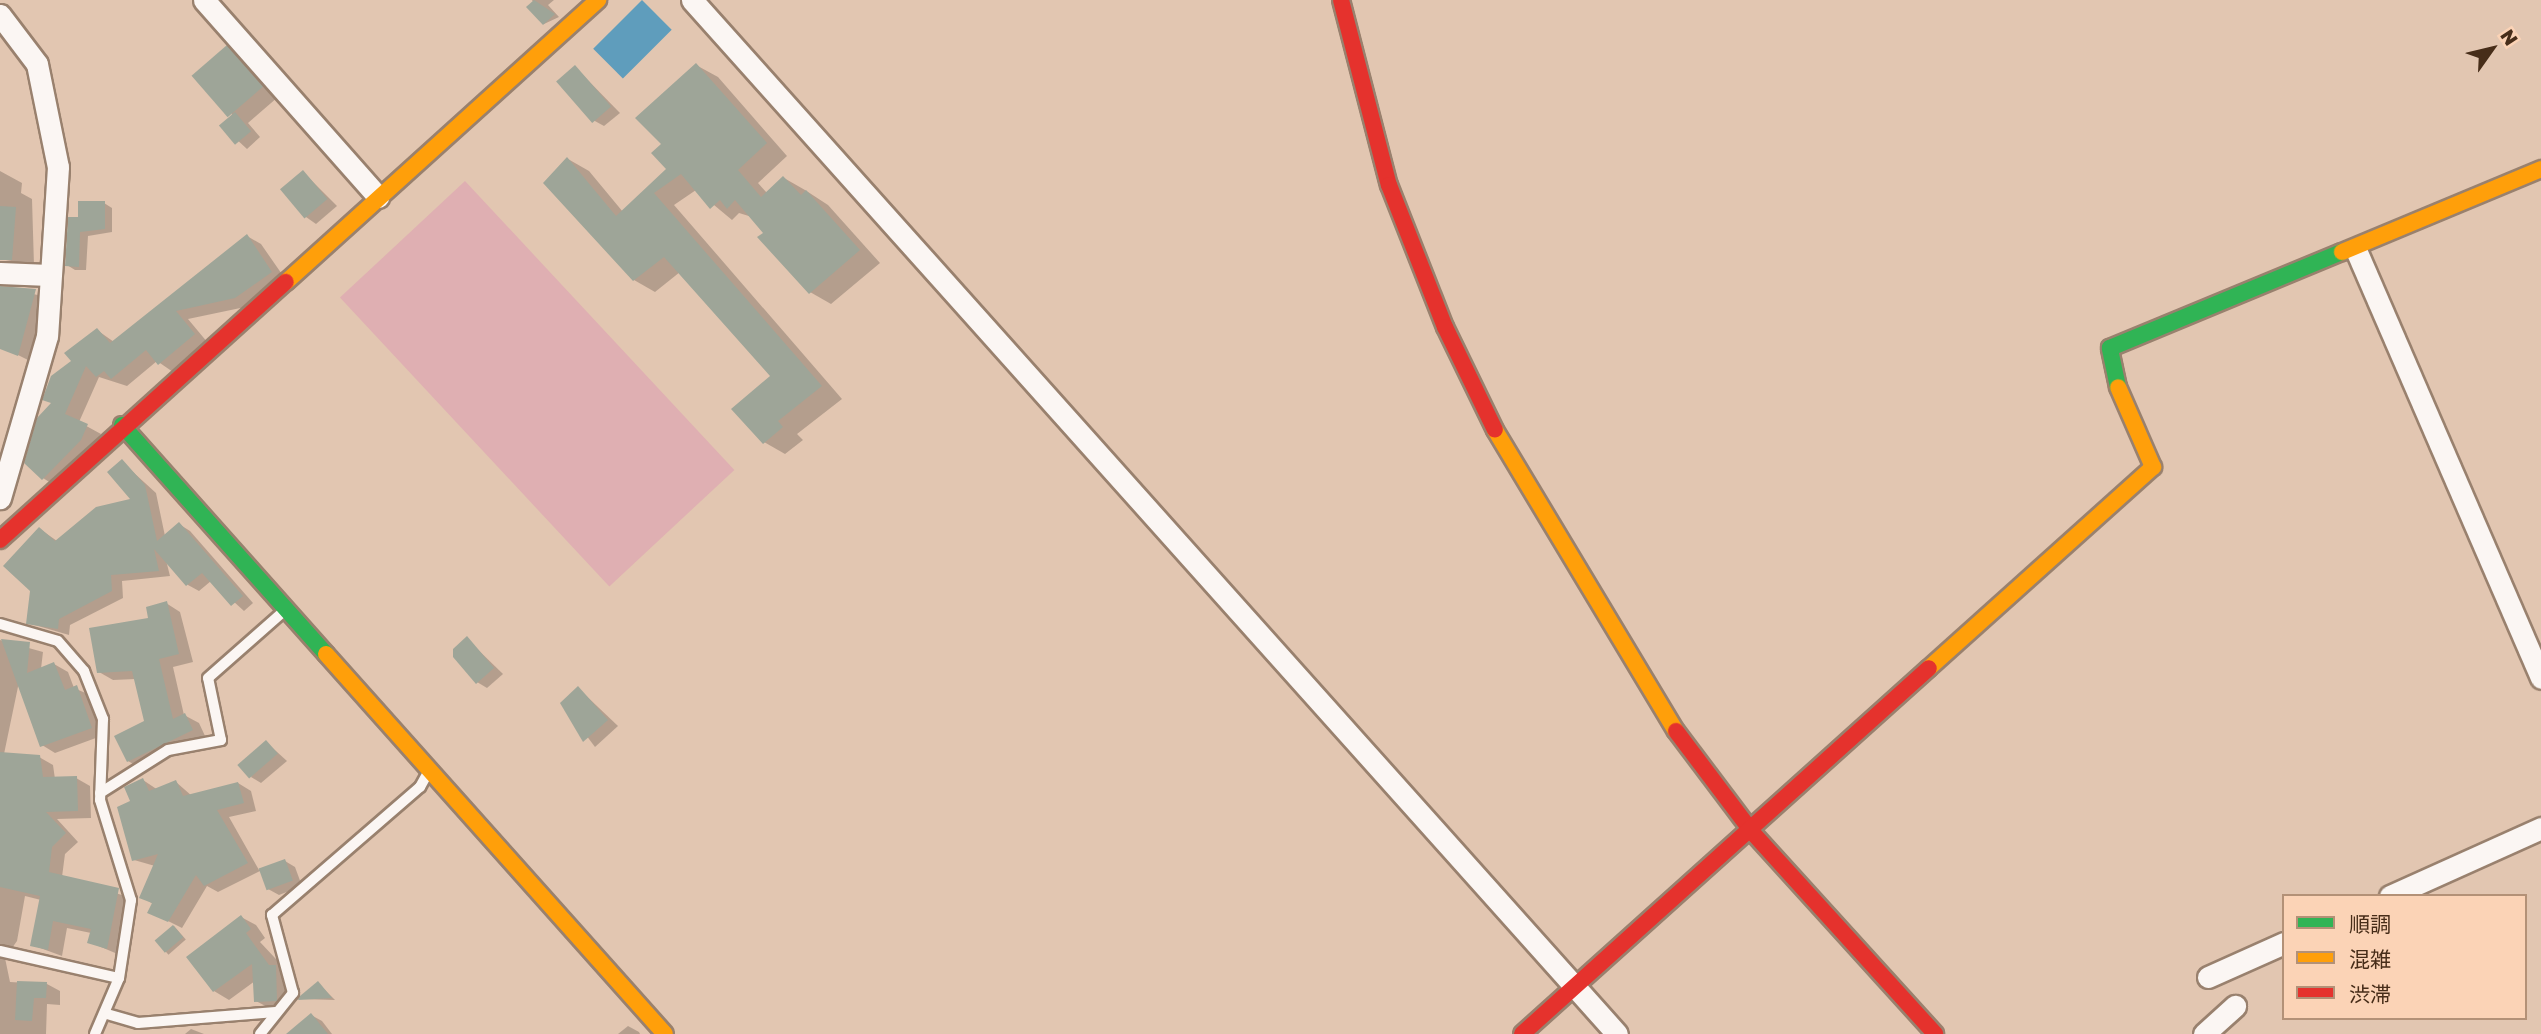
<!DOCTYPE html>
<html>
<head>
<meta charset="utf-8">
<style>
  body { margin:0 }
  #map { position:relative; width:2541px; height:1034px; overflow:hidden; background:#e2c6b1; font-family:"Golos Text","Noto Sans JP",sans-serif }
  div>[style] { position:absolute }
  .green>* { inset:0; background:#dfafb2; transform-origin:0 0 }
  .water>* { inset:0; background:#5f9dbc; transform-origin:0 0 }
  .shadow>* { inset:0; background:#0003; transform-origin:0 0 }
  .building>* { inset:0; background:#9ea598; transform-origin:0 0 }
  .roads { filter:drop-shadow(2px 0 #99816e) drop-shadow(-2px 0 #99816e) drop-shadow(0 2px #99816e) drop-shadow(0 -2px #99816e) }
  .lane>* { height:10px; margin:-5px; padding:0 5px; transform-origin:5px; border-radius:5px; background:#fbf6f3 }
  .street>* { height:21px; margin:-10.5px; padding:0 10.5px; transform-origin:10.5px; border-radius:10.5px; background:#fbf6f3 }
  .fast>* { height:16px; margin:-8px; padding:0 8px; transform-origin:8px; border-radius:8px; background:#30b455 }
  .slow>* { height:16px; margin:-8px; padding:0 8px; transform-origin:8px; border-radius:8px; background:#ff9f0a }
  .jam>* { height:16px; margin:-8px; padding:0 8px; transform-origin:8px; border-radius:8px; background:#e5322d }
  span { translate:-50% -50%; white-space:nowrap; text-align:center; line-height:1.15; -webkit-text-stroke:5px #fbd3b6; paint-order:stroke }
  .legend { position:absolute; left:2282px; top:894px; width:245px; height:126px; box-sizing:border-box; background:#fbd3b6; border:2px solid #b39177; margin:0; padding:9px 12px; list-style:none; font-size:21px; color:#472d19 }
  .legend li { display:flex; align-items:center; gap:14px; height:35px }
  .legend b { width:35px; border:2px solid #b39177 }
  .north { position:absolute; left:2457px; top:14px; width:70px; height:70px; -webkit-text-stroke:5px #fbd3b6; paint-order:stroke; rotate:56deg; font-size:19px; font-weight:700; line-height:28px; text-align:center; color:#472d19 }
  .north::after { content:''; display:block; margin:auto; width:24px; height:32px; background:#472d19; clip-path:polygon(50% 0,100% 100%,50% 72%,0 100%) }
</style>
</head>
<body>
<div id="map">
  <div class="green">
    <i style="left:465px;top:181px;width:395px;height:171px;rotate:47deg"></i>
  </div>
  <div class="water">
    <i style="left:642px;top:0;width:42px;height:69px;rotate:45deg"></i>
  </div>
  <div class="shadow">
    <i style="clip-path:polygon(532px 0,554px 0,548px 5px,559px 17px,544px 24px)"></i>
    <i style="clip-path:polygon(227px 48px,278px 97px,248px 123px,260px 137px,247px 149px,222px 126px,232px 117px)"></i>
    <i style="clip-path:polygon(696px 65px,718px 77px,787px 156px,758px 183px,767px 193px,784px 178px,805px 190px,828px 205px,880px 263px,831px 304px,810px 292px,752px 217px,739px 213px,732px 220px,696px 190px,674px 205px,842px 399px,797px 434px,803px 440px,785px 454px,764px 442px,773px 376px,680px 272px,655px 292px,634px 280px,568px 159px,589px 171px,623px 212px,669px 169px,663px 144px)"></i>
    <i style="clip-path:polygon(575px 67px,620px 113px,604px 126px,593px 120px)"></i>
    <i style="clip-path:polygon(0 171px,22px 183px,21px 193px,32px 199px,34px 265px,0 259px)"></i>
    <i style="clip-path:polygon(303px 172px,337px 206px,316px 224px,306px 217px)"></i>
    <i style="clip-path:polygon(104px 203px,112px 208px,112px 232px,88px 236px,86px 270px,75px 270px,67px 265px,80px 219px)"></i>
    <i style="clip-path:polygon(247px 236px,261px 244px,286px 280px,250px 306px,188px 319px,208px 343px,173px 372px,157px 361px,127px 386px,99px 377px,79px 422px,101px 434px,57px 487px,43px 478px,53px 404px,97px 330px,114px 342px)"></i>
    <i style="clip-path:polygon(0 286px,50px 298px,32px 362px,0 346px)"></i>
    <i style="clip-path:polygon(122px 462px,156px 493px,165px 536px,179px 524px,190px 531px,253px 603px,244px 611px,211px 581px,199px 591px,188px 585px,166px 560px,170px 576px,122px 581px,123px 598px,70px 625px,69px 635px,28px 623px,40px 529px,57px 541px,134px 500px)"></i>
    <i style="clip-path:polygon(166px 603px,180px 612px,193px 662px,173px 667px,184px 715px,199px 723px,206px 738px,142px 769px,128px 761px,146px 722px,136px 679px,113px 680px,99px 672px)"></i>
    <i style="clip-path:polygon(467px 639px,503px 674px,487px 688px,477px 682px)"></i>
    <i style="clip-path:polygon(0 640px,43px 652px,41px 669px,54px 664px,68px 672px,74px 688px,90px 695px,104px 735px,55px 753px,42px 745px,19px 682px,4px 754px,39px 757px,53px 765px,55px 779px,76px 778px,90px 786px,91px 818px,57px 819px,78px 842px,65px 854px,62px 877px,132px 898px,120px 955px,89px 942px,91px 933px,67px 928px,62px 956px,32px 945px,41px 900px,25px 896px,17px 941px,5px 958px,10px 982px,47px 984px,60px 991px,60px 1005px,47px 1004px,46px 1034px,0 1034px)"></i>
    <i style="clip-path:polygon(578px 688px,618px 726px,595px 747px,562px 703px)"></i>
    <i style="clip-path:polygon(266px 742px,287px 761px,261px 783px,251px 777px)"></i>
    <i style="clip-path:polygon(143px 780px,158px 790px,176px 782px,192px 796px,238px 783px,251px 791px,256px 811px,229px 817px,259px 870px,285px 861px,295px 867px,302px 886px,279px 895px,268px 889px,262px 870px,218px 892px,207px 886px,182px 928px,150px 912px,153px 904px,142px 897px,155px 866px,134px 860px,132px 802px)"></i>
    <i style="clip-path:polygon(241px 917px,256px 925px,265px 938px,260px 942px,291px 975px,291px 1008px,271px 1009px,256px 1001px,255px 981px,229px 1000px,214px 991px)"></i>
    <i style="left:174px;top:926px;width:18px;height:23px;rotate:49deg"></i>
    <i style="clip-path:polygon(318px 983px,335px 1000px,301px 999px)"></i>
    <i style="clip-path:polygon(311px 1015px,322px 1021px,332px 1034px,300px 1034px)"></i>
    <i style="clip-path:polygon(628px 1026px,639px 1032px,640px 1034px,618px 1034px)"></i>
    <i style="clip-path:polygon(191px 1029px,204px 1034px,185px 1034px)"></i>
  </div>
  <div class="building">
    <i style="clip-path:polygon(534px 0,555px 14px,543px 25px,526px 7px)"></i>
    <i style="left:227px;top:45px;width:55px;height:47px;rotate:49deg"></i>
    <i style="clip-path:polygon(696px 63px,767px 143px,738px 170px,761px 197px,783px 176px,801px 195px,806px 190px,860px 250px,809px 294px,757px 237px,763px 233px,735px 200px,727px 209px,720px 200px,710px 209px,681px 174px,654px 193px,822px 386px,778px 421px,783px 427px,763px 444px,731px 409px,770px 376px,664px 257px,633px 281px,543px 183px,567px 157px,616px 216px,666px 169px,651px 153px,661px 144px,635px 118px)"></i>
    <i style="left:575px;top:65px;width:55px;height:25px;rotate:49deg"></i>
    <i style="left:235px;top:112px;width:25px;height:21px;rotate:50deg"></i>
    <i style="left:303px;top:170px;width:38px;height:30px;rotate:50deg"></i>
    <i style="clip-path:polygon(78px 201px,105px 201px,105px 229px,80px 232px,79px 267px,65px 266px,68px 217px,78px 217px)"></i>
    <i style="clip-path:polygon(0 206px,16px 207px,12px 260px,0 260px)"></i>
    <i style="clip-path:polygon(247px 234px,272px 272px,235px 298px,176px 311px,195px 334px,158px 365px,146px 350px,111px 379px,104px 371px,96px 377px,86px 366px,65px 414px,88px 424px,81px 440px,42px 480px,24px 463px,37px 418px,51px 403px,42px 400px,51px 376px,71px 361px,64px 353px,97px 328px,110px 343px)"></i>
    <i style="clip-path:polygon(0 286px,36px 289px,18px 356px,0 349px)"></i>
    <i style="clip-path:polygon(122px 459px,145px 485px,157px 541px,179px 522px,243px 596px,231px 606px,202px 573px,186px 586px,154px 549px,159px 571px,111px 575px,112px 591px,59px 619px,58px 629px,26px 624px,30px 591px,3px 566px,39px 527px,55px 541px,96px 507px,130px 499px,107px 472px)"></i>
    <i style="clip-path:polygon(167px 601px,179px 654px,159px 659px,173px 719px,185px 713px,193px 730px,127px 762px,114px 736px,144px 721px,132px 671px,97px 673px,89px 628px,148px 618px,146px 607px)"></i>
    <i style="clip-path:polygon(467px 636px,494px 668px,476px 684px,453px 657px,453px 649px)"></i>
    <i style="clip-path:polygon(1px 639px,30px 642px,27px 673px,54px 662px,65px 690px,77px 685px,92px 728px,40px 747px)"></i>
    <i style="clip-path:polygon(578px 686px,608px 720px,583px 742px,560px 703px)"></i>
    <i style="left:266px;top:740px;width:18px;height:38px;rotate:49deg"></i>
    <i style="clip-path:polygon(0 752px,40px 755px,43px 777px,77px 776px,78px 811px,46px 812px,66px 833px,52px 847px,49px 872px,119px 888px,107px 949px,87px 943px,91px 929px,53px 921px,48px 950px,30px 946px,40px 896px,0 887px)"></i>
    <i style="clip-path:polygon(143px 778px,149px 791px,176px 780px,183px 796px,238px 782px,244px 803px,217px 810px,248px 863px,204px 886px,196px 875px,168px 922px,147px 913px,152px 903px,139px 898px,158px 854px,132px 861px,117px 807px,130px 801px,124px 787px)"></i>
    <i style="left:285px;top:859px;width:23px;height:28px;rotate:70deg"></i>
    <i style="clip-path:polygon(241px 915px,251px 929px,246px 933px,269px 965px,276px 965px,277px 1001px,254px 1002px,252px 964px,213px 992px,186px 957px)"></i>
    <i style="left:173px;top:925px;width:16px;height:24px;rotate:50deg"></i>
    <i style="clip-path:polygon(17px 981px,47px 982px,46px 998px,34px 998px,32px 1021px,15px 1020px)"></i>
    <i style="clip-path:polygon(318px 981px,332px 998px,298px 1000px,300px 996px)"></i>
    <i style="clip-path:polygon(311px 1013px,328px 1034px,286px 1034px)"></i>
  </div>
  <div class="roads">
    <div class="lane">
      <i style="left:0;top:624px;width:60px;rotate:16.3deg"></i>
      <i style="left:58px;top:641px;width:40px;rotate:49deg"></i>
      <i style="left:84px;top:671px;width:52px;rotate:68.4deg"></i>
      <i style="left:103px;top:719px;width:81px;rotate:92.1deg"></i>
      <i style="left:100px;top:800px;width:105px;rotate:72.8deg"></i>
      <i style="left:131px;top:900px;width:79px;rotate:98.7deg"></i>
      <i style="left:119px;top:978px;width:61px;rotate:113.2deg"></i>
      <i style="left:100px;top:793px;width:80px;rotate:-32.3deg"></i>
      <i style="left:168px;top:750px;width:54px;rotate:-10.7deg"></i>
      <i style="left:221px;top:740px;width:63px;rotate:-101.8deg"></i>
      <i style="left:208px;top:678px;width:101px;rotate:-41.4deg"></i>
      <i style="left:0;top:951px;width:122px;rotate:12.8deg"></i>
      <i style="left:107px;top:1014px;width:32px;rotate:16deg"></i>
      <i style="left:138px;top:1023px;width:138px;rotate:-4.6deg"></i>
      <i style="left:260px;top:1034px;width:53px;rotate:-51.2deg"></i>
      <i style="left:293px;top:993px;width:81px;rotate:-105.1deg"></i>
      <i style="left:272px;top:915px;width:196px;rotate:-40.9deg"></i>
      <i style="left:420px;top:787px;width:18px;rotate:-61deg"></i>
    </div>
    <div class="street">
      <i style="left:204px;top:0;width:263px;rotate:48.5deg"></i>
      <i style="left:692px;top:0;width:1387px;rotate:48.18deg"></i>
      <i style="left:0;top:15px;width:61px;rotate:52.9deg"></i>
      <i style="left:37px;top:64px;width:105px;rotate:78.5deg"></i>
      <i style="left:58px;top:167px;width:169px;rotate:93.7deg"></i>
      <i style="left:47px;top:336px;width:169px;rotate:106.2deg"></i>
      <i style="left:2356px;top:250px;width:466px;rotate:66.6deg"></i>
      <i style="left:0;top:273px;width:49px;rotate:2.3deg"></i>
      <i style="left:2390px;top:896px;width:166px;rotate:-24.2deg"></i>
      <i style="left:2208px;top:977px;width:83px;rotate:-24.1deg"></i>
      <i style="left:2204px;top:1034px;width:42px;rotate:-42.1deg"></i>
    </div>
    <div class="fast">
      <i style="left:2118px;top:387px;width:40px;rotate:-102deg"></i>
      <i style="left:2110px;top:348px;width:251px;rotate:-22.5deg"></i>
      <i style="left:122px;top:425px;width:307px;rotate:48.3deg"></i>
    </div>
    <div class="slow">
      <i style="left:2342px;top:252px;width:216px;rotate:-22.6deg"></i>
      <i style="left:286px;top:282px;width:421px;rotate:-42.1deg"></i>
      <i style="left:1495px;top:430px;width:351px;rotate:59deg"></i>
      <i style="left:326px;top:654px;width:509px;rotate:48.26deg"></i>
      <i style="left:1929px;top:668px;width:301px;rotate:-41.9deg"></i>
      <i style="left:2153px;top:467px;width:87px;rotate:-113.6deg"></i>
    </div>
    <div class="jam">
      <i style="left:1341px;top:0;width:191px;rotate:75.5deg"></i>
      <i style="left:1389px;top:185px;width:153px;rotate:68.5deg"></i>
      <i style="left:1445px;top:327px;width:114px;rotate:64.1deg"></i>
      <i style="left:0;top:540px;width:385px;rotate:-42.1deg"></i>
      <i style="left:1676px;top:731px;width:126px;rotate:53deg"></i>
      <i style="left:1752px;top:832px;width:273px;rotate:47.8deg"></i>
      <i style="left:1522px;top:1034px;width:547px;rotate:-41.96deg"></i>
    </div>
  </div>
  <ul class="legend">
  <li><b style="height:9px;background:#30b455"></b>順調</li>
  <li><b style="height:9px;background:#ff9f0a"></b>混雑</li>
  <li><b style="height:9px;background:#e5322d"></b>渋滞</li>
  </ul>
  <div class="north">N</div>
</div>
</body>
</html>
